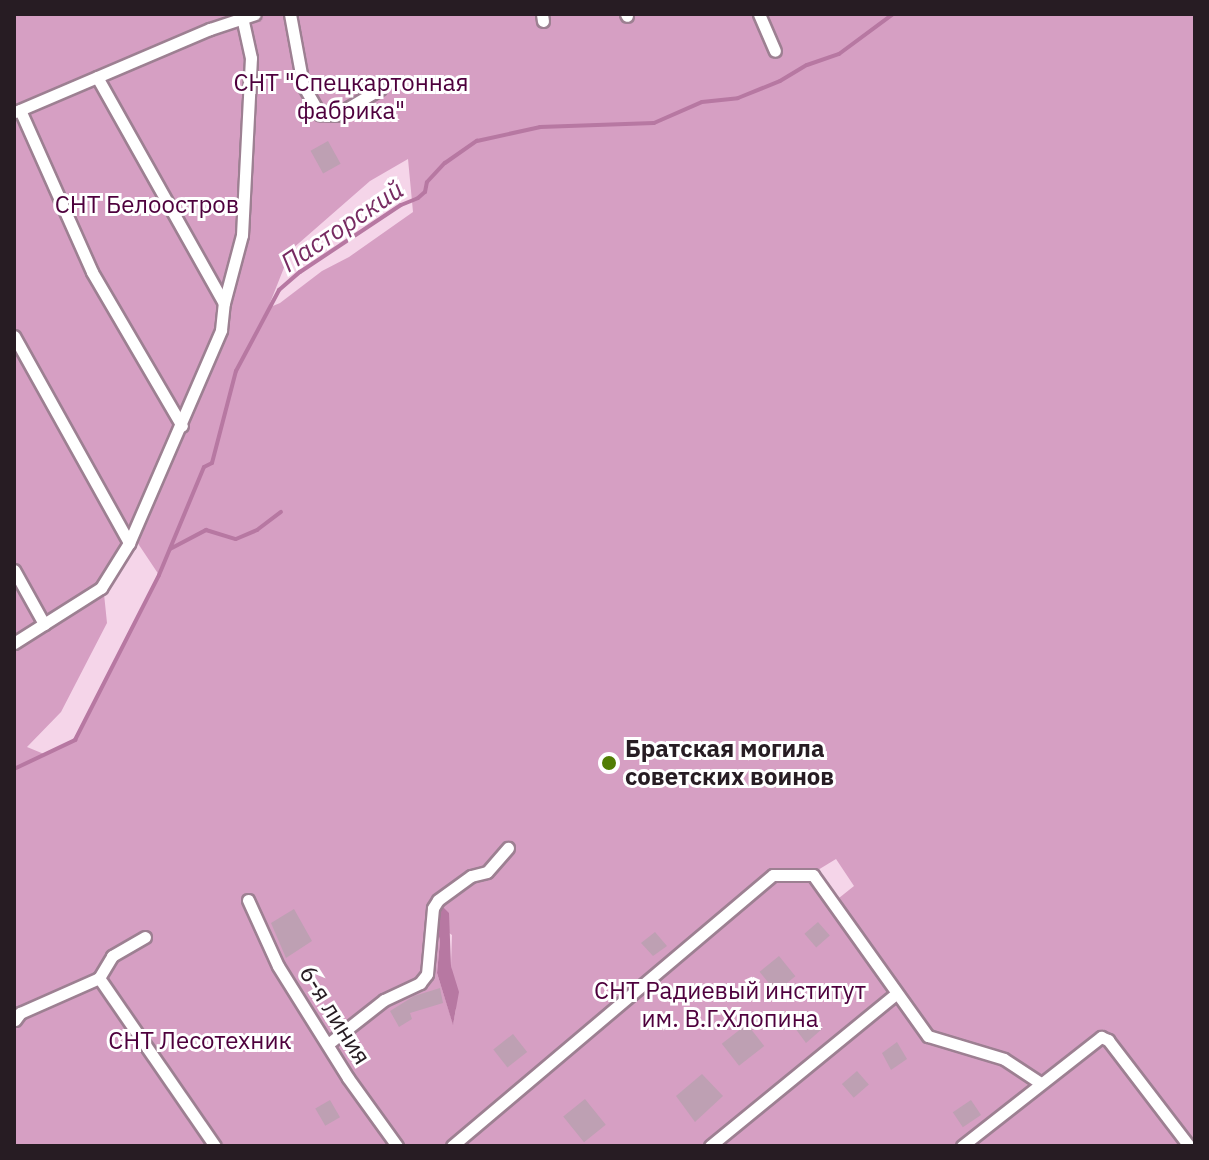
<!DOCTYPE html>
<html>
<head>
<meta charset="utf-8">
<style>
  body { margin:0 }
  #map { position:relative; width:1209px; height:1160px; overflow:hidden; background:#f5d5e9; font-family:"IBM Plex Sans",sans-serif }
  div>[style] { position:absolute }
  .green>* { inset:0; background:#d69fc3 }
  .water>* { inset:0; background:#b778a2 }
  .stream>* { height:4px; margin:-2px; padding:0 2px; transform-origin:2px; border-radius:2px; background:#b778a2 }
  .building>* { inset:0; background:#bea0b3; transform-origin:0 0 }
  .roads { filter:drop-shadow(2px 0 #9d8092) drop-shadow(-2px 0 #9d8092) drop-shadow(0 2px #9d8092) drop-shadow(0 -2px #9d8092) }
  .street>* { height:11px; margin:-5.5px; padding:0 5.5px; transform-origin:5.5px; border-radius:5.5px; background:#fff }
  .dots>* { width:22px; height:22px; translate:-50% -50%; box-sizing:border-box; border:4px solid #fff; border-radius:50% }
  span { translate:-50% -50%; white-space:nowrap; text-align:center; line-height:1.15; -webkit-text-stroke:6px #fff; paint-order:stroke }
  .park-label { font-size:24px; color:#4e003d }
  .poi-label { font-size:24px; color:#271c23; font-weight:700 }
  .left { translate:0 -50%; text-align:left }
  .street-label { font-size:24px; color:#271c23 }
  .water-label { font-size:26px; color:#772b62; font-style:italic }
  .frame { position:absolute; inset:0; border:16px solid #271c23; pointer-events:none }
</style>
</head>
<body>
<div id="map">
  <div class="green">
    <i style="clip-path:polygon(evenodd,14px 14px,1195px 14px,1195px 1146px,14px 1146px,14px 14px,408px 159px,413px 212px,349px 257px,322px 271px,280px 303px,268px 308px,291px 250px,370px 181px,408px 159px,14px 14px,133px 536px,159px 575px,75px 740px,44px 754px,27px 747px,61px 712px,107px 623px,103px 584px,133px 536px,14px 14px,836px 859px,854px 886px,834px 902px,813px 873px,836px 859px,14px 14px,436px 924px,452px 935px,451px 966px,456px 1009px,453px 1024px,437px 973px,440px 941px,436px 924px)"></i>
  </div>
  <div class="water">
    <i style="clip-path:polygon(442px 906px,449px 913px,451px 966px,459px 992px,453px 1025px,437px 973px,440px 941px,436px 924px,437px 909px)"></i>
  </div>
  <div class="stream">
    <i style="left:170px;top:549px;width:41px;rotate:-27.8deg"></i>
    <i style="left:206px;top:530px;width:31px;rotate:17deg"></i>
    <i style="left:236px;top:539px;width:23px;rotate:-23deg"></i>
    <i style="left:257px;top:530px;width:30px;rotate:-37deg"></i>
    <i style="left:14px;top:769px;width:68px;rotate:-25.4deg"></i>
    <i style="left:75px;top:740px;width:185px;rotate:-63deg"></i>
    <i style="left:159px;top:575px;width:117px;rotate:-67.4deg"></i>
    <i style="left:204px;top:467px;width:9px;rotate:-27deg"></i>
    <i style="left:212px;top:463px;width:95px;rotate:-75.4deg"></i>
    <i style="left:236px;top:371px;width:92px;rotate:-62deg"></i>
    <i style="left:279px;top:290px;width:28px;rotate:-41deg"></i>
    <i style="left:300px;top:272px;width:121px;rotate:-33.6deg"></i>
    <i style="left:401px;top:205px;width:18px;rotate:-22deg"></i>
    <i style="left:418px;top:198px;width:9px;rotate:-41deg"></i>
    <i style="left:425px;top:192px;width:10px;rotate:-79deg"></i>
    <i style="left:427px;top:182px;width:26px;rotate:-47deg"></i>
    <i style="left:445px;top:163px;width:39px;rotate:-35deg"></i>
    <i style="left:477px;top:141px;width:65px;rotate:-12.5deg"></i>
    <i style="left:540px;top:127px;width:114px;rotate:-2deg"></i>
    <i style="left:654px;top:123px;width:52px;rotate:-23.6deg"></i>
    <i style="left:702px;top:102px;width:36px;rotate:-6deg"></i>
    <i style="left:738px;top:98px;width:45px;rotate:-22deg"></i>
    <i style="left:780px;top:81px;width:31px;rotate:-31deg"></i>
    <i style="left:807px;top:65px;width:34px;rotate:-19deg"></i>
    <i style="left:839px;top:54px;width:67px;rotate:-36.5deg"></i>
  </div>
  <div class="building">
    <i style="left:328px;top:141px;width:26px;height:20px;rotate:61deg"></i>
    <i style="clip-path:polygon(294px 909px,312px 941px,286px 958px,271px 923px)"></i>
    <i style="left:818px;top:922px;width:18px;height:18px;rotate:49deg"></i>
    <i style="clip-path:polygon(655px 932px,667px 946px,653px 956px,641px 943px)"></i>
    <i style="left:779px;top:956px;width:26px;height:25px;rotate:51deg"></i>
    <i style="clip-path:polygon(440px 988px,443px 1003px,410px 1013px,412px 1019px,399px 1027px,390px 1011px,414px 996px)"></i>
    <i style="clip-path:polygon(810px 1014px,822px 1029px,806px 1043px,795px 1028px)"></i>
    <i style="left:747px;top:1024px;width:28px;height:32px;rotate:52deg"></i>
    <i style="left:513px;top:1034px;width:23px;height:25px;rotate:52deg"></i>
    <i style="clip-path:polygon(897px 1042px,907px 1059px,891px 1070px,882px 1053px)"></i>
    <i style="left:857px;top:1071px;width:18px;height:20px;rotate:49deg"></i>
    <i style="clip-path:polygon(702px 1074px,723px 1096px,695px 1122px,676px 1096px)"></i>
    <i style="left:585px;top:1099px;width:33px;height:28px;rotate:51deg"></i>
    <i style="left:330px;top:1100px;width:20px;height:17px;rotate:60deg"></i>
    <i style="left:971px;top:1100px;width:18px;height:22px;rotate:56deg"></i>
  </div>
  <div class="roads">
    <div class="street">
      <i style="left:290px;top:14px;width:72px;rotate:79.6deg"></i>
      <i style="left:303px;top:85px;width:34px;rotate:60deg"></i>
      <i style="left:320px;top:114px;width:16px;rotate:4deg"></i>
      <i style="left:336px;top:115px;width:51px;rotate:-30.6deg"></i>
      <i style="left:542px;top:14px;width:7px;rotate:82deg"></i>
      <i style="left:626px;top:14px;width:2px;rotate:63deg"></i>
      <i style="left:759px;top:14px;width:40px;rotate:66.6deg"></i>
      <i style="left:97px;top:77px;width:259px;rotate:60.7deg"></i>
      <i style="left:20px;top:110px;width:177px;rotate:66deg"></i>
      <i style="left:92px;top:272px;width:178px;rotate:59.7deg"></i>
      <i style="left:15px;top:112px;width:212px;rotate:-23.1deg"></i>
      <i style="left:210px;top:29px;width:47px;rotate:-18.4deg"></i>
      <i style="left:14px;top:336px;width:237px;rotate:60.9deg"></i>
      <i style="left:14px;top:570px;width:62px;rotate:60.9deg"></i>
      <i style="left:14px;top:643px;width:103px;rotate:-32.3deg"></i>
      <i style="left:101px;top:588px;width:53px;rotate:-58.1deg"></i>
      <i style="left:129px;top:543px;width:232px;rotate:-66.6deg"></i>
      <i style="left:221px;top:330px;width:27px;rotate:-84deg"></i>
      <i style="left:224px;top:303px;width:70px;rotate:-75.2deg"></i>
      <i style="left:242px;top:235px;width:177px;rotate:-87.1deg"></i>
      <i style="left:251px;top:58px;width:42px;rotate:-102.4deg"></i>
      <i style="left:248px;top:900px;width:72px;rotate:65.6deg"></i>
      <i style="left:278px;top:966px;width:132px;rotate:58deg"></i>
      <i style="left:348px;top:1078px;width:84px;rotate:54.2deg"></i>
      <i style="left:99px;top:978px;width:204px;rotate:55.4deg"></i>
      <i style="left:15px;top:1020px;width:9px;rotate:-54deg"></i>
      <i style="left:20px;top:1013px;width:86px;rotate:-23.9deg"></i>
      <i style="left:99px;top:978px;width:26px;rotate:-59deg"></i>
      <i style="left:112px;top:956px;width:38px;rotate:-30deg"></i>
      <i style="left:328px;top:1044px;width:71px;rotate:-38.2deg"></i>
      <i style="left:384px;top:1000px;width:40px;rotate:-25deg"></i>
      <i style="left:420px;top:983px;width:11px;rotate:-52deg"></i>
      <i style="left:427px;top:974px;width:66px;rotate:-84.8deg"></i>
      <i style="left:433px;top:908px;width:9px;rotate:-58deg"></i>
      <i style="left:438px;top:900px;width:41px;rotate:-36deg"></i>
      <i style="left:471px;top:876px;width:16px;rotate:-14deg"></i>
      <i style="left:487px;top:872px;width:32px;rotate:-49deg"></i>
      <i style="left:452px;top:1146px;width:420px;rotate:-40.2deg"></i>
      <i style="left:773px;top:875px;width:40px"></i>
      <i style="left:813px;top:875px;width:198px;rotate:54.5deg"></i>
      <i style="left:928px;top:1036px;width:79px;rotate:16.8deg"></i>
      <i style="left:1004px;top:1059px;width:42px;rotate:33.3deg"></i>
      <i style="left:710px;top:1146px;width:240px;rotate:-39.3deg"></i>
      <i style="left:962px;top:1146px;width:177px;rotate:-38.1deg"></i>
      <i style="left:1101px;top:1037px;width:8px;rotate:23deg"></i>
      <i style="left:1108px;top:1040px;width:133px;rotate:52.6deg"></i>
    </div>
  </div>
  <div class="dots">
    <i style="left:609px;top:763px;background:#517d03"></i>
  </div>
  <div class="park-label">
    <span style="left:351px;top:97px">СНТ "Спецкартонная<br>фабрика"</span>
    <span style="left:147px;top:205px">СНТ Белоостров</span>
    <span style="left:730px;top:1005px">СНТ Радиевый институт<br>им. В.Г.Хлопина</span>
    <span style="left:200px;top:1041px">СНТ Лесотехник</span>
  </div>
  <div class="poi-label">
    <span class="left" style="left:625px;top:763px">Братская могила<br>советских воинов</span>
  </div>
  <div class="street-label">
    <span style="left:335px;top:1015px;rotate:58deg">6-я линия</span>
  </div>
  <div class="water-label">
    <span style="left:342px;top:226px;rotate:-34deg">Пасторский</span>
  </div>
  <div class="frame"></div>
</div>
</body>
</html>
